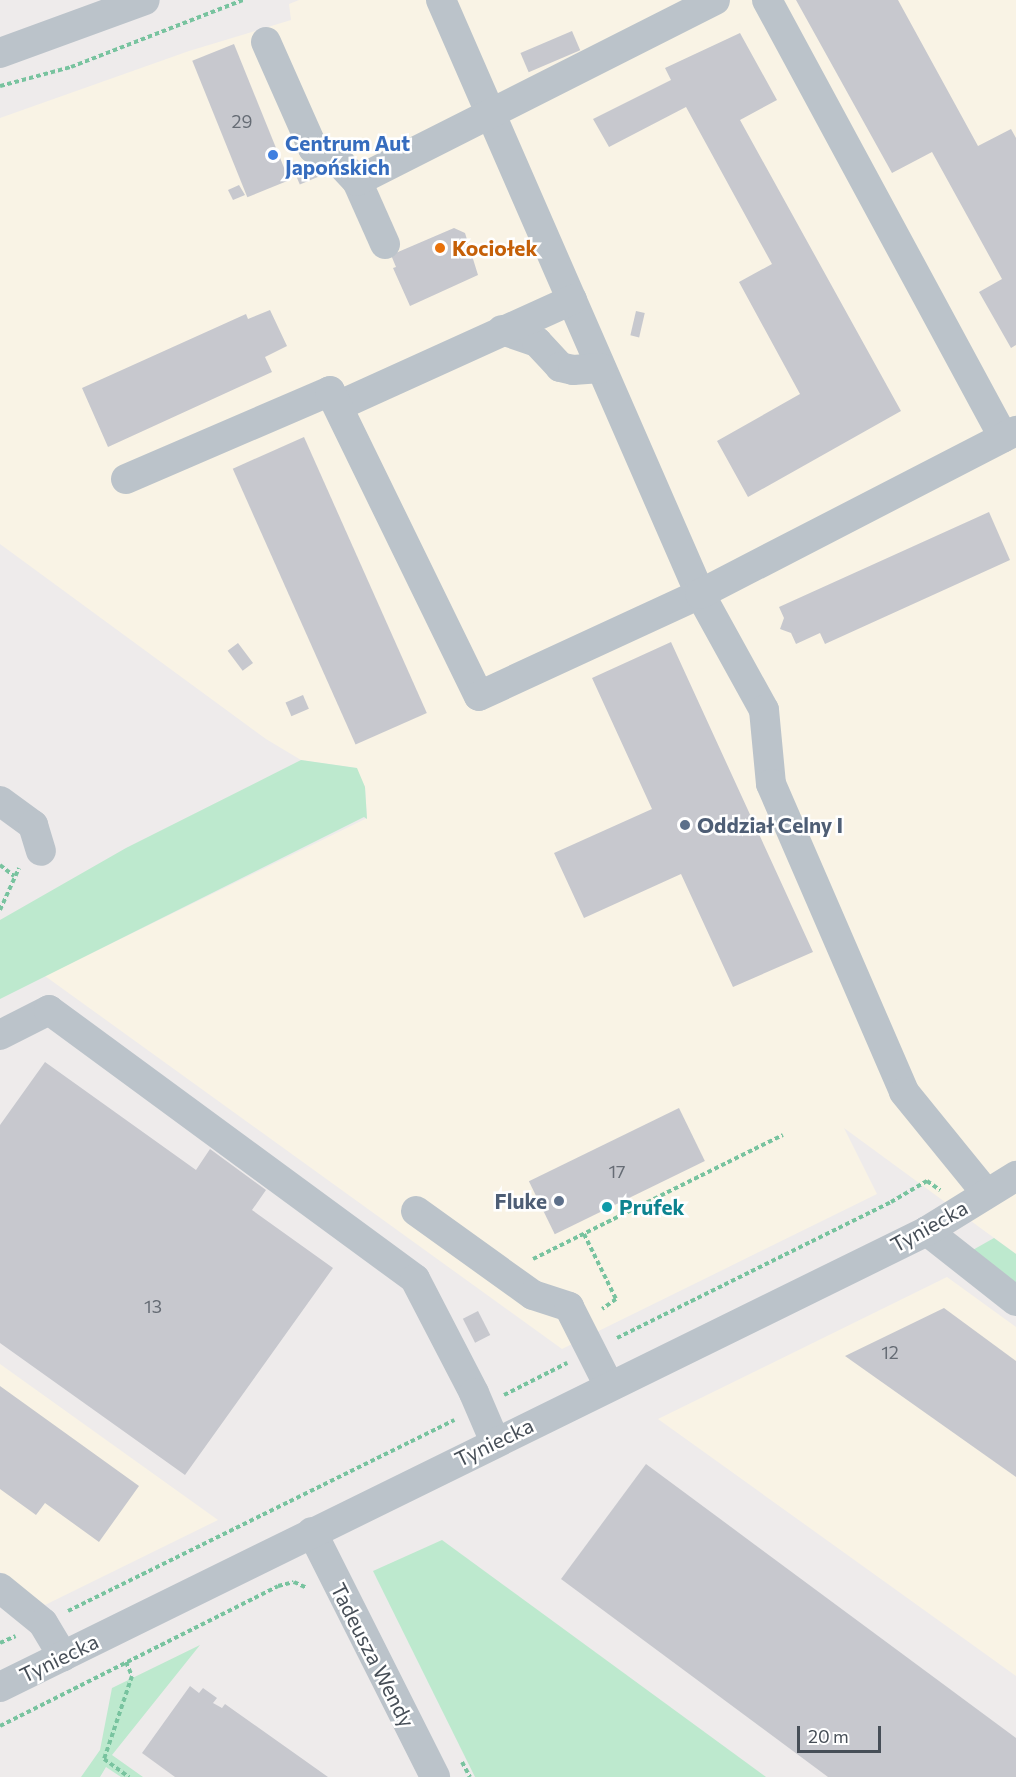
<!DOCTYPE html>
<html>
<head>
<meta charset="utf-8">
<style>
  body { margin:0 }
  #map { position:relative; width:1016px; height:1777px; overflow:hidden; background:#eeebeb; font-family:Commissioner,sans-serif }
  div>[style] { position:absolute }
  .commercial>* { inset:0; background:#f9f3e5 }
  .green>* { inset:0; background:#bde9ce }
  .building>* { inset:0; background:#c7c8ce; transform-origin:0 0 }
  .path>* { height:4px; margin-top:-2px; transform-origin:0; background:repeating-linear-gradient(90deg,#78c39f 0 4.5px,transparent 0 7.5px) }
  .minor>* { height:30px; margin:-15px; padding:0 15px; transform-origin:15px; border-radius:15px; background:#bbc3ca }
  .dots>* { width:16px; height:16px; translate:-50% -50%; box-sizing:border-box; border:3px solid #fff; border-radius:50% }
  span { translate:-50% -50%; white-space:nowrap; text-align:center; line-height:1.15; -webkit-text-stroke:5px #fff; paint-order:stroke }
  .number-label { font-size:18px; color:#666c75 }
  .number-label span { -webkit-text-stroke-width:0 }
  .shop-label { font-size:21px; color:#366cbe; font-weight:700 }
  .left { translate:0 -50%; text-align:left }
  .food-label { font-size:21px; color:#c56008; font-weight:700 }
  .service-label { font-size:21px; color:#4e5e75; font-weight:700 }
  .right { translate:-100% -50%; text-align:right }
  .culture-label { font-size:21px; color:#0d838f; font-weight:700 }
  .street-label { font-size:21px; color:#464e57 }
  .scale { position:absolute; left:797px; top:1726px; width:84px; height:27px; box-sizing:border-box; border:3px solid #464e57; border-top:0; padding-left:8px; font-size:18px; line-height:21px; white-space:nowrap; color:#464e57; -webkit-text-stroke:4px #fff; paint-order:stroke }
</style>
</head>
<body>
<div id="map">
  <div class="commercial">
    <i style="clip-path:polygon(299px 0,1016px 0,1016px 1254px,844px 1128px,877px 1194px,562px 1349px,45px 976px,367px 818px,365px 787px,356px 768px,301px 760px,266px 739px,0 544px,0 118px,189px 51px,291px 20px,289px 4px)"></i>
    <i style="clip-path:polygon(947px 1277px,1016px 1327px,1016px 1676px,658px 1419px)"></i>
    <i style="clip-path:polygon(0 1364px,218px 1520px,45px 1605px,0 1572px)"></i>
  </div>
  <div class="green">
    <i style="clip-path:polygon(301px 760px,357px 768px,365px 787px,367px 819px,364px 817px,0 999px,0 920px,126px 848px)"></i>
    <i style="clip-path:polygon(994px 1238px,1016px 1254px,1016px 1284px,971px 1251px)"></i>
    <i style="clip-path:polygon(442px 1540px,766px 1777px,475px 1777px,373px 1571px)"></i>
    <i style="clip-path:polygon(200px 1645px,112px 1755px,143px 1777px,121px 1777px,106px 1767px,100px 1777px,81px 1777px,100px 1750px,112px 1688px)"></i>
  </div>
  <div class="building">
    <i style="clip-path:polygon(796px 0,898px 0,978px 146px,1011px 129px,1016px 138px,1016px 345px,1011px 348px,979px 292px,1002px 279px,932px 152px,892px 173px)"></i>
    <i style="left:572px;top:31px;width:21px;height:56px;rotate:67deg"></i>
    <i style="clip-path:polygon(740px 33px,777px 100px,740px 120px,901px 411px,748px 497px,717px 441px,800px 394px,739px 282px,772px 264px,686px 107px,609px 147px,593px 119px,671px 80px,665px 68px)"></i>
    <i style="left:234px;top:44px;width:147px;height:45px;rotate:68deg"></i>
    <i style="left:315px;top:164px;width:13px;height:22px;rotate:67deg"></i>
    <i style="clip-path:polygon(239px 185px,245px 195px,233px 200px,228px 190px)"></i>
    <i style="clip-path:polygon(454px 228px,465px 233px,478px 275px,410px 306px,393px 268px,396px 267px,391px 255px)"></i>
    <i style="clip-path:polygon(270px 310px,287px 346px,265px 357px,272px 372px,108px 447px,82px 388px,246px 314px,248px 319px)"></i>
    <i style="left:636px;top:311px;width:9px;height:25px;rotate:13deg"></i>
    <i style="left:304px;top:437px;width:302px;height:78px;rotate:66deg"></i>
    <i style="clip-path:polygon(989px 512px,1010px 560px,825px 644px,820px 633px,796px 644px,791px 633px,780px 629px,784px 618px,779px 607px)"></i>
    <i style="clip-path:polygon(671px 642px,813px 952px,733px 987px,681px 874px,584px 918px,554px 853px,652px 809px,592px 678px)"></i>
    <i style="left:238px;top:643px;width:25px;height:13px;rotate:53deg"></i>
    <i style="left:303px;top:695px;width:15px;height:19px;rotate:67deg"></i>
    <i style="clip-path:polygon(45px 1062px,196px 1170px,210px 1149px,266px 1190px,252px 1210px,333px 1268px,185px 1475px,0 1343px,0 1125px)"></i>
    <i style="left:679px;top:1108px;width:59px;height:167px;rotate:64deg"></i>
    <i style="clip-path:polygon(944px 1308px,1016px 1361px,1016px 1477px,845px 1356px)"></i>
    <i style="left:478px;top:1311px;width:27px;height:17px;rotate:63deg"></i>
    <i style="clip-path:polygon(0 1386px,139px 1486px,99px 1542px,45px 1503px,36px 1515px,0 1489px)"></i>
    <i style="clip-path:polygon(646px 1464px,1016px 1738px,1016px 1777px,828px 1777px,561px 1579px)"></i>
    <i style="clip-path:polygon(190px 1686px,199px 1693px,203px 1688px,217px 1698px,213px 1703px,222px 1708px,225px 1704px,328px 1777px,175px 1777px,142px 1753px)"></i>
  </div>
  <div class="path">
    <i style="left:0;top:86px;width:73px;rotate:-15deg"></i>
    <i style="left:71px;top:67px;width:185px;rotate:-21.3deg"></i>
    <i style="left:0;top:865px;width:18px;rotate:38deg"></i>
    <i style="left:0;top:910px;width:46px;rotate:-65.7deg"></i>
    <i style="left:584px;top:1234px;width:72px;rotate:63.8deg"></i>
    <i style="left:616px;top:1299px;width:17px;rotate:144deg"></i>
    <i style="left:533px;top:1259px;width:279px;rotate:-26.4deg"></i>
    <i style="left:617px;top:1338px;width:306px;rotate:-26.4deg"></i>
    <i style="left:891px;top:1202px;width:42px;rotate:-30.3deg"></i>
    <i style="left:927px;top:1181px;width:16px;rotate:35deg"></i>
    <i style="left:504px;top:1395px;width:71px;rotate:-26.9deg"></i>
    <i style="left:68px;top:1611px;width:431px;rotate:-26.3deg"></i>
    <i style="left:0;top:1643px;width:17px;rotate:-24deg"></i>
    <i style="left:126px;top:1662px;width:15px;rotate:67deg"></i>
    <i style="left:132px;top:1676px;width:88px;rotate:108.6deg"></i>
    <i style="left:104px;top:1759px;width:31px;rotate:36deg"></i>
    <i style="left:0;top:1726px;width:311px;rotate:-26.7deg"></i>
    <i style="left:278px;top:1586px;width:16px;rotate:-14deg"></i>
    <i style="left:294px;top:1582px;width:14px;rotate:25deg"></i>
    <i style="left:462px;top:1762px;width:17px;rotate:62deg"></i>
  </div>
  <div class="minor">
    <i style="left:441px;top:0;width:648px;rotate:66.44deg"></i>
    <i style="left:700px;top:594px;width:132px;rotate:61.1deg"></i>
    <i style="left:764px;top:710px;width:74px;rotate:84.6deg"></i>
    <i style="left:771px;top:784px;width:335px;rotate:66.6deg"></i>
    <i style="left:904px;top:1092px;width:130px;rotate:50.9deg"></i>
    <i style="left:767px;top:0;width:497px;rotate:61.6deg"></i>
    <i style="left:266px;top:42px;width:116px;rotate:66.1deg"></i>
    <i style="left:313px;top:148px;width:30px;rotate:28deg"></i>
    <i style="left:339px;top:162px;width:26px;rotate:47deg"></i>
    <i style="left:0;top:53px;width:154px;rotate:-20.1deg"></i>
    <i style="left:385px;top:244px;width:69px;rotate:-114deg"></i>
    <i style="left:357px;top:181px;width:401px;rotate:-26.8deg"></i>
    <i style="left:502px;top:330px;width:37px;rotate:19deg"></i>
    <i style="left:537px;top:342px;width:34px;rotate:47deg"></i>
    <i style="left:560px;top:367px;width:13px;rotate:13deg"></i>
    <i style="left:573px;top:370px;width:28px;rotate:-4deg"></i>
    <i style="left:338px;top:406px;width:257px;rotate:-24.4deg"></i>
    <i style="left:126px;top:479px;width:222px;rotate:-23.3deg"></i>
    <i style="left:330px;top:391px;width:339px;rotate:64deg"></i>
    <i style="left:479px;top:696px;width:243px;rotate:-24.8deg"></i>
    <i style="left:700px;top:594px;width:356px;rotate:-27.3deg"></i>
    <i style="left:0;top:801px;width:41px;rotate:36deg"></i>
    <i style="left:33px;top:825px;width:27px;rotate:73deg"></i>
    <i style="left:0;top:1035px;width:55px;rotate:-27deg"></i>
    <i style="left:49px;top:1010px;width:454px;rotate:36.3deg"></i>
    <i style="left:415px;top:1279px;width:128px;rotate:62.6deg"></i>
    <i style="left:474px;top:1393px;width:53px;rotate:66.8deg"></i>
    <i style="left:416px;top:1211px;width:144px;rotate:35.7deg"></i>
    <i style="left:533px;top:1295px;width:38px;rotate:18deg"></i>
    <i style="left:569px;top:1307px;width:89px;rotate:63.1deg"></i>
    <i style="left:927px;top:1231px;width:113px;rotate:38.2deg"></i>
    <i style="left:312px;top:1532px;width:274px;rotate:63.3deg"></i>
    <i style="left:0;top:1588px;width:55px;rotate:39.1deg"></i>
    <i style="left:43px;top:1623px;width:39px;rotate:59deg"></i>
    <i style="left:0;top:1687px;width:1033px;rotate:-26.19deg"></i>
    <i style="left:927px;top:1231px;width:105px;rotate:-31.7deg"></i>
  </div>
  <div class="dots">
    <i style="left:273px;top:155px;background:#3f7fe0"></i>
    <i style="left:440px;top:248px;background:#e8710a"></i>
    <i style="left:685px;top:825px;background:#5c6f8a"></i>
    <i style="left:559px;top:1201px;background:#5c6f8a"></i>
    <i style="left:607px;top:1207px;background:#0f9aa8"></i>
  </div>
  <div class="number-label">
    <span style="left:242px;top:121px">29</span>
    <span style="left:617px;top:1171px">17</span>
    <span style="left:153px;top:1306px">13</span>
    <span style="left:890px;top:1352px">12</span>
  </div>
  <div class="shop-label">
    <span class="left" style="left:285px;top:155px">Centrum Aut<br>Japońskich</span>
  </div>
  <div class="food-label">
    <span class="left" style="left:452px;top:248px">Kociołek</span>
  </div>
  <div class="service-label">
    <span class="left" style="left:697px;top:825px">Oddział Celny I</span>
    <span class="right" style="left:547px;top:1201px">Fluke</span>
  </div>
  <div class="culture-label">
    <span class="left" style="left:619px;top:1207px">Prufek</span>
  </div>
  <div class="street-label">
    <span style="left:929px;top:1226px;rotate:-29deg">Tyniecka</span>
    <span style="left:494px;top:1442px;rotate:-26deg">Tyniecka</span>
    <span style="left:373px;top:1655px;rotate:63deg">Tadeusza Wendy</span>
    <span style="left:59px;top:1658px;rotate:-26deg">Tyniecka</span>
  </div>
  <div class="scale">20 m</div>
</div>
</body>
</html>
